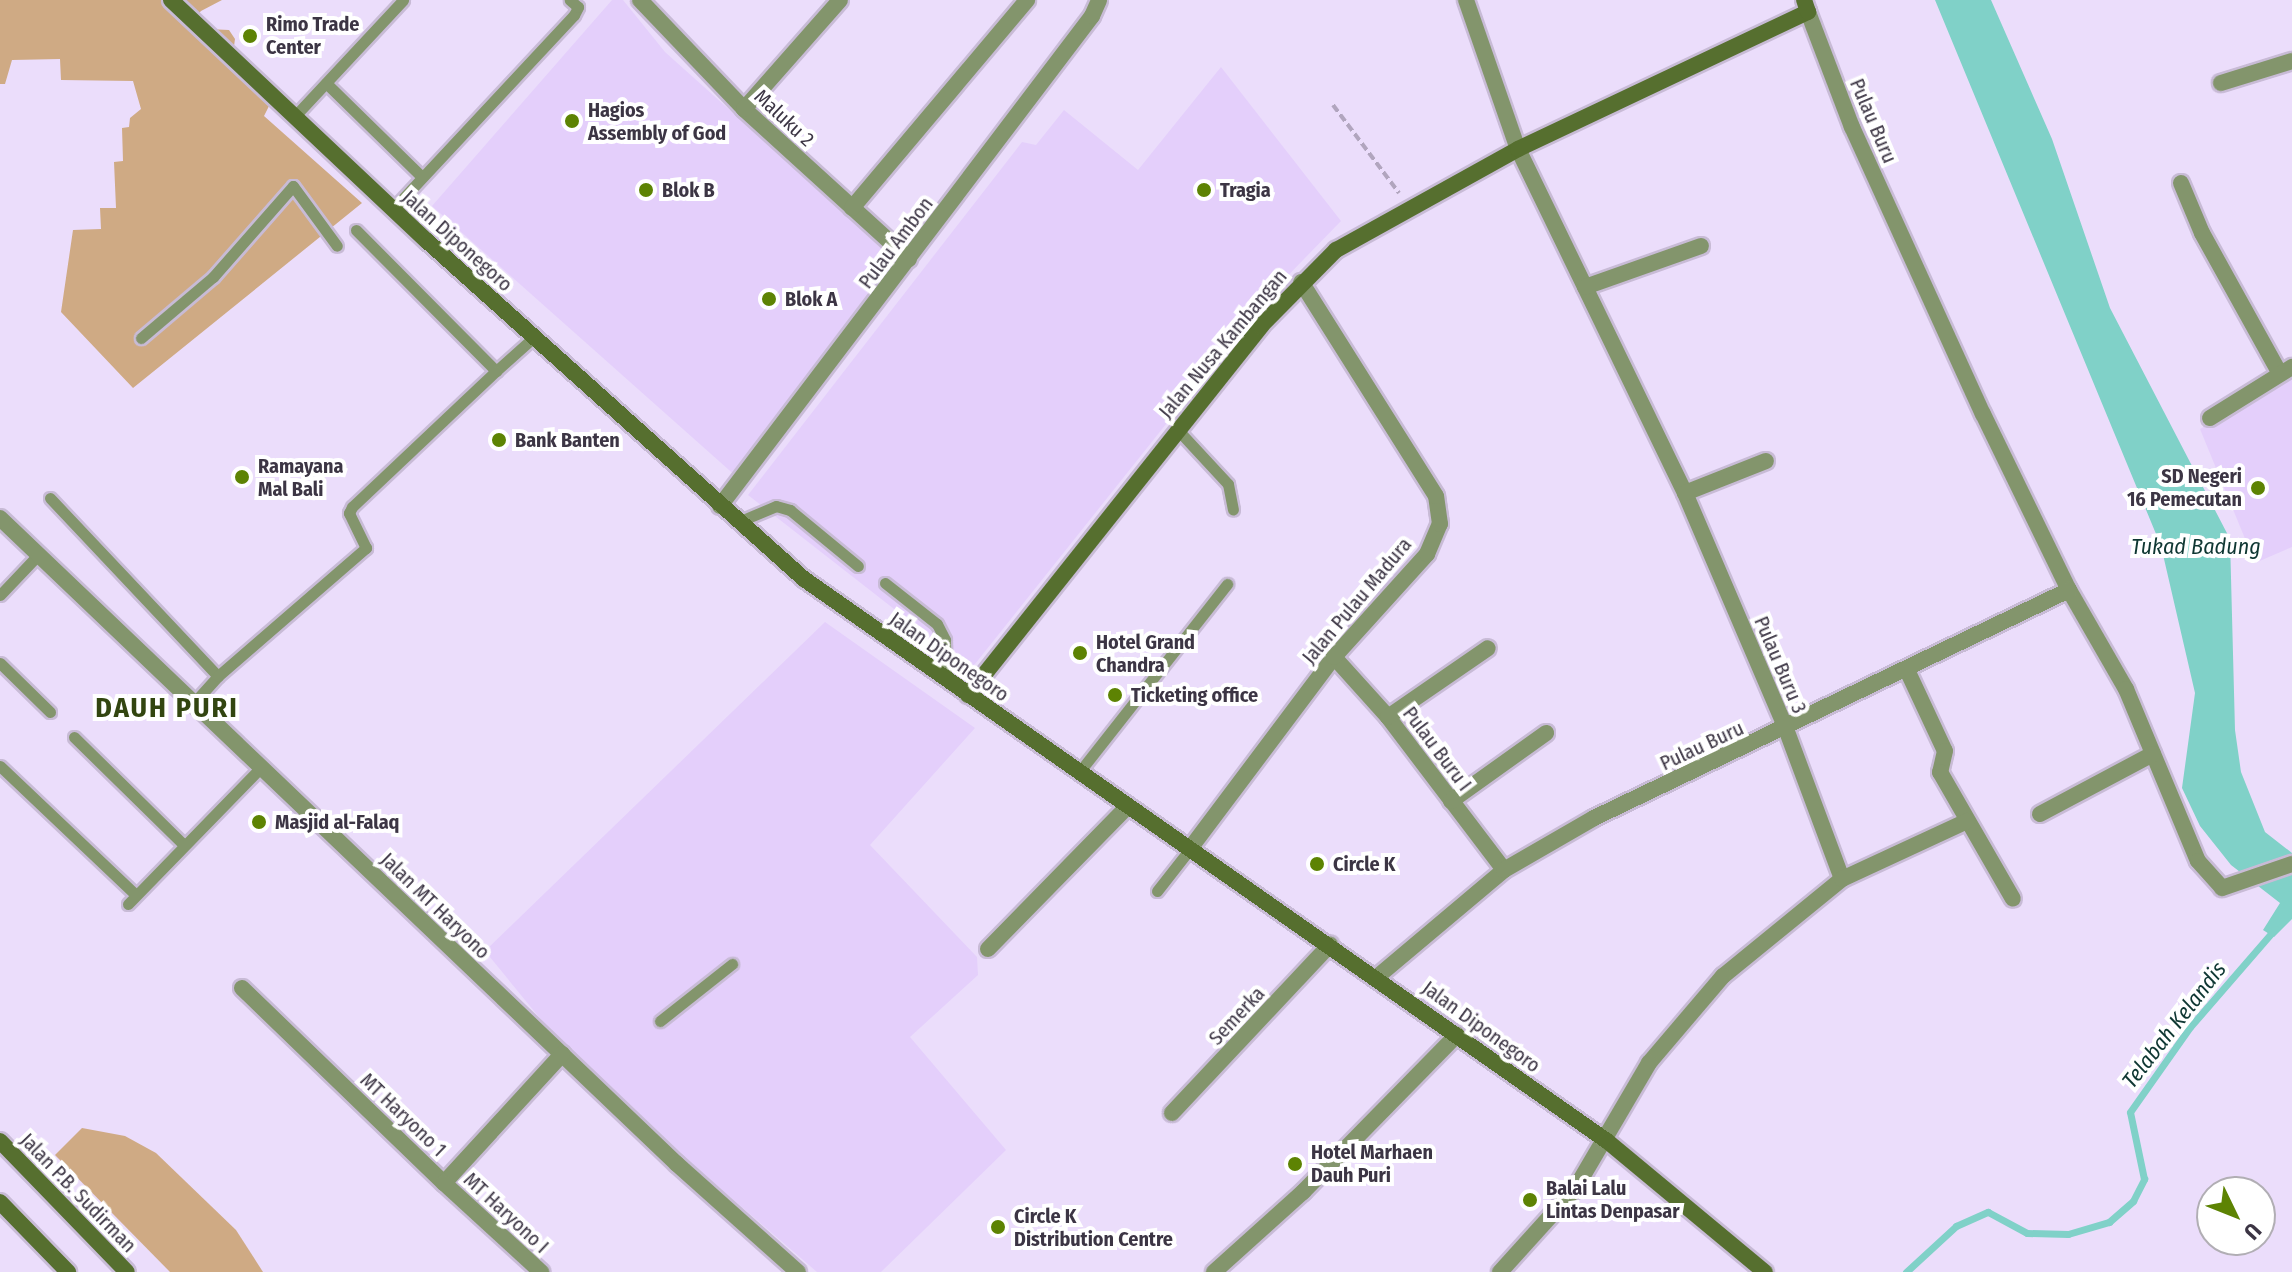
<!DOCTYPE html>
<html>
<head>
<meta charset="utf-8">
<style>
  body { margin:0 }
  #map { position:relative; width:2292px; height:1272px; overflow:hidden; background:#ebddfb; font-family:"Fira Sans Condensed",sans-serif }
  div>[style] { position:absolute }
  .built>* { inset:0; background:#e4cffb }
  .green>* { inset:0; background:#cfaa84 }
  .water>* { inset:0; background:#80d1c8 }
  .stream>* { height:7px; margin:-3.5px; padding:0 3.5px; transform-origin:3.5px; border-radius:3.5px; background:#80d1c8 }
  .path>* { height:4px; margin-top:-2px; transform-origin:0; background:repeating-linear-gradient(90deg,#b1a5be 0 8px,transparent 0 12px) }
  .roads { filter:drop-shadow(2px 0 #c8bbd6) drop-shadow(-2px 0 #c8bbd6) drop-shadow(0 2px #c8bbd6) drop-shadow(0 -2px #c8bbd6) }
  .lane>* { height:11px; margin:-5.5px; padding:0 5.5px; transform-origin:5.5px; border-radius:5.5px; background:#83956c }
  .street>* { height:16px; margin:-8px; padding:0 8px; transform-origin:8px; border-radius:8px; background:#83956c }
  .secondary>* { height:16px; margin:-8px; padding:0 8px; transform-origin:8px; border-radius:8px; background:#566f2f }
  .dots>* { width:22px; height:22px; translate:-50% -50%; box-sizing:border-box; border:4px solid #fff; border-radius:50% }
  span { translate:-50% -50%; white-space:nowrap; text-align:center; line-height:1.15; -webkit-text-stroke:8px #fff; paint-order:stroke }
  .poi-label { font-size:20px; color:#3c3544; font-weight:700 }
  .left { translate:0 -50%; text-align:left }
  .right { translate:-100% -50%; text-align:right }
  .street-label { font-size:20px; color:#3c3544 }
  .water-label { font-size:22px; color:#0f3733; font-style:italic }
  .district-label { font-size:28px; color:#324510; font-weight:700; letter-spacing:2px }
  .north { position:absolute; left:2196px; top:1176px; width:80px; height:80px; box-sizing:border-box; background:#fff; border:2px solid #b1aeb4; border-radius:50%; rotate:133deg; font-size:22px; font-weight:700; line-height:32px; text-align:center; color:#3c3544 }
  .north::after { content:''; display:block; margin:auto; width:28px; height:36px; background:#5d8303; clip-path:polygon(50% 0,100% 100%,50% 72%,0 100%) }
</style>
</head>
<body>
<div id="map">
  <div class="built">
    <i style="clip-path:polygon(612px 0,623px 0,665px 52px,905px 267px,738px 478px,432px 206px)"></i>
    <i style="clip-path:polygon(1221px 67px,1341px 221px,1268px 296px,971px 669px,748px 495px,1022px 142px,1036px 145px,1064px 110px,1138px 170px)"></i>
    <i style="clip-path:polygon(2292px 375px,2292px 547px,2255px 563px,2200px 429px)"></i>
    <i style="clip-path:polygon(825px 622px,975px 728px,870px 845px,977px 957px,978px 975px,910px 1037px,1006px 1150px,881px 1272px,817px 1272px,579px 1066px,485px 951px)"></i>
  </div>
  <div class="green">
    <i style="clip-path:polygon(0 0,222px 0,201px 11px,186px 28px,229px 30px,235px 39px,231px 68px,255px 66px,270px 80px,270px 104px,264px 116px,362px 203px,133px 388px,61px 312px,73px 230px,101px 229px,100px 208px,116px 208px,114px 162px,123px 161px,122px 128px,129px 127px,130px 118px,141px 109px,133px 81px,61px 80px,60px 59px,12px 60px,5px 84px,0 84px)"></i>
    <i style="clip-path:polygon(82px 1128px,125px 1136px,156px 1153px,236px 1230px,263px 1272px,170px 1272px,55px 1155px)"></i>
  </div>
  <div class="water">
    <i style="clip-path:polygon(1935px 0,1991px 0,2052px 139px,2110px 308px,2230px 539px,2235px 730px,2241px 772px,2265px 832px,2292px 853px,2292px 919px,2274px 937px,2263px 930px,2280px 903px,2231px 865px,2200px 826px,2182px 788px,2195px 693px,2161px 546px)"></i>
  </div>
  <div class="stream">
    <i style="left:1906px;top:1272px;width:68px;rotate:-42.6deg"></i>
    <i style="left:1956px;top:1226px;width:35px;rotate:-24deg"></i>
    <i style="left:1988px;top:1212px;width:44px;rotate:28.3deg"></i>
    <i style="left:2027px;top:1233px;width:41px;rotate:1.4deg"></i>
    <i style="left:2068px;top:1234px;width:43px;rotate:-16.3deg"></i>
    <i style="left:2109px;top:1222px;width:32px;rotate:-41deg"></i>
    <i style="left:2133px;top:1201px;width:25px;rotate:-63deg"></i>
    <i style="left:2144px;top:1179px;width:68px;rotate:-101.8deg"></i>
    <i style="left:2130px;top:1112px;width:104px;rotate:-54.8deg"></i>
    <i style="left:2190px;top:1027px;width:130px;rotate:-49.1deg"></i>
  </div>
  <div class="path">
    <i style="left:1333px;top:105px;width:110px;rotate:53.1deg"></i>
  </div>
  <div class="roads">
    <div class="lane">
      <i style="left:326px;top:83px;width:134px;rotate:44.4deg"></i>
      <i style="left:294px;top:117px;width:160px;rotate:-47deg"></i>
      <i style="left:393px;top:209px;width:265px;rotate:-47deg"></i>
      <i style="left:574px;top:15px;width:9px;rotate:-63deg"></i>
      <i style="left:578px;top:7px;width:11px;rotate:-139deg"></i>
      <i style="left:356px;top:230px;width:199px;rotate:45.2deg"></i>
      <i style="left:496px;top:371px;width:51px;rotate:-41.8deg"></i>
      <i style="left:141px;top:338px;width:94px;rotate:-40.3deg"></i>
      <i style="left:213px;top:277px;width:121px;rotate:-48.7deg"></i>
      <i style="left:293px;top:186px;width:74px;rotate:53.7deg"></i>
      <i style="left:1177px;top:429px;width:75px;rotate:47.2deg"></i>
      <i style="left:1228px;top:484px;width:26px;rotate:79deg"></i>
      <i style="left:50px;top:498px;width:245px;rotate:46.7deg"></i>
      <i style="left:218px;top:676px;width:36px;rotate:132deg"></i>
      <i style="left:738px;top:522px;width:41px;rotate:-22.8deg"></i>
      <i style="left:776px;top:506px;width:15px;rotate:16deg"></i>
      <i style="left:790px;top:510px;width:88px;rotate:39.5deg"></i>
      <i style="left:885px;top:583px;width:66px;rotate:38.3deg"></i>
      <i style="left:937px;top:624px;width:18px;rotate:63deg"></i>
      <i style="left:945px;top:640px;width:39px;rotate:89deg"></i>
      <i style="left:0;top:595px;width:55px;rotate:-46.5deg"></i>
      <i style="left:0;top:663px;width:70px;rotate:44.4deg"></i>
      <i style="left:218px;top:676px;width:196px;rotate:-40.9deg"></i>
      <i style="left:366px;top:548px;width:39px;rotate:-116deg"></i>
      <i style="left:349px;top:513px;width:7px;rotate:-63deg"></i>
      <i style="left:352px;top:507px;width:198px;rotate:-43.4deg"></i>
      <i style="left:74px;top:737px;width:154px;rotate:44.5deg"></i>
      <i style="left:0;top:766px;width:187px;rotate:43.5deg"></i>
      <i style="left:1080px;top:771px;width:238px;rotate:-51.8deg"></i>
      <i style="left:1157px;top:891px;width:52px;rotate:-52deg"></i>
      <i style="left:128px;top:904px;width:191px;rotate:-45.8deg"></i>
      <i style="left:660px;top:1021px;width:92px;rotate:-38.4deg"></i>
    </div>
    <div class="street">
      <i style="left:640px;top:0;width:151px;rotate:46.3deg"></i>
      <i style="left:744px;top:109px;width:223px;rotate:42.3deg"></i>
      <i style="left:1466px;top:0;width:158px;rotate:70.8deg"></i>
      <i style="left:1518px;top:149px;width:382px;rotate:64.1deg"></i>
      <i style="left:1685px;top:493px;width:257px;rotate:66.8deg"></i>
      <i style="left:1786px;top:729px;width:160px;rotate:69.5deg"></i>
      <i style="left:1842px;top:879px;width:154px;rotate:140.8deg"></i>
      <i style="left:1723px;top:976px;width:114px;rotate:130.4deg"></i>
      <i style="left:1649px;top:1063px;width:146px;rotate:120.4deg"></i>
      <i style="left:1575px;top:1189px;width:112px;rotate:132.1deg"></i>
      <i style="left:1808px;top:12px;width:123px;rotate:69.1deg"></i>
      <i style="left:1852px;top:127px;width:315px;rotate:65.5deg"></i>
      <i style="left:1983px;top:414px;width:196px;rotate:64deg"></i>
      <i style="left:2069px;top:590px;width:114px;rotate:60.1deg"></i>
      <i style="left:2126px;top:689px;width:186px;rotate:67.3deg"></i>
      <i style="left:2198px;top:861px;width:36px;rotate:48deg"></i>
      <i style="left:2222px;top:888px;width:74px;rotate:-18.9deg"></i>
      <i style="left:2221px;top:83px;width:74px;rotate:-17.2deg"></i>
      <i style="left:744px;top:109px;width:145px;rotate:-48.6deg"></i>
      <i style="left:2181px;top:183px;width:54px;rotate:67.2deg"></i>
      <i style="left:2202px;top:233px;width:161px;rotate:61deg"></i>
      <i style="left:852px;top:208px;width:272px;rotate:-49.9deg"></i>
      <i style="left:1585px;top:287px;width:123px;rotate:-19.5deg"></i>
      <i style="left:2210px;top:418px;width:97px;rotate:-31.9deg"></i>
      <i style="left:1685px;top:493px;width:87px;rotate:-21.6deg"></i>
      <i style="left:720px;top:506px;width:615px;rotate:-52.79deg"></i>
      <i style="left:1092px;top:16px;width:17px;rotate:-66deg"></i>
      <i style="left:0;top:518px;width:936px;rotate:43.66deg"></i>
      <i style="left:677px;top:1164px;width:162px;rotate:41.8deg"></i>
      <i style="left:1334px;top:657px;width:81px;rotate:48deg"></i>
      <i style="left:1388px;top:717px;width:192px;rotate:52.8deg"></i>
      <i style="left:1907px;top:670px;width:89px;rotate:64.9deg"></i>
      <i style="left:1945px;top:751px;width:22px;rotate:103deg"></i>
      <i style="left:1940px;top:772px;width:146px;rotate:60.1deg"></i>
      <i style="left:1388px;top:717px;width:121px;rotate:-34.6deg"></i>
      <i style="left:1451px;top:801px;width:117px;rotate:-35.6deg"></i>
      <i style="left:2040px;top:814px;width:128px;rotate:-28deg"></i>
      <i style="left:1189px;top:850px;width:241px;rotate:-53.1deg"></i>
      <i style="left:1334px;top:657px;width:139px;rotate:-47.9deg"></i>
      <i style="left:1427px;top:554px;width:33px;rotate:-67deg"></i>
      <i style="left:1440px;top:524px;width:28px;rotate:-98deg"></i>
      <i style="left:1436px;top:496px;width:253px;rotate:-122.2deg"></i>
      <i style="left:1842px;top:879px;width:138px;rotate:-24.9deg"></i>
      <i style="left:988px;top:949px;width:200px;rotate:-45.6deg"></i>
      <i style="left:1377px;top:977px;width:166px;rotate:-40.1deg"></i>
      <i style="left:1504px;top:870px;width:104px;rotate:-30deg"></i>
      <i style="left:1594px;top:818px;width:527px;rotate:-25.64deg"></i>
      <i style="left:242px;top:988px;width:281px;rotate:44deg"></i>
      <i style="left:444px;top:1183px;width:175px;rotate:-47.5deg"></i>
      <i style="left:1172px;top:1113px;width:231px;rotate:-46.8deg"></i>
      <i style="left:444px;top:1183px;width:132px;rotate:42.5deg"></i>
      <i style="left:1214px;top:1272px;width:120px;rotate:-42deg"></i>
      <i style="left:1303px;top:1192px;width:220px;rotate:-45.6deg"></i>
    </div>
    <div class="secondary">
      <i style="left:171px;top:0;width:352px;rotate:43.3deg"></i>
      <i style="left:427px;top:241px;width:506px;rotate:41.88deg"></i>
      <i style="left:804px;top:579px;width:980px;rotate:34.99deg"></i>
      <i style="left:1607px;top:1141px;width:205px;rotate:39.7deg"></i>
      <i style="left:968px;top:695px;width:471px;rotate:-51.5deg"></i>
      <i style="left:1261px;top:326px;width:107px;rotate:-45.4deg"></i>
      <i style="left:1336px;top:250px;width:208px;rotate:-29deg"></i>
      <i style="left:1518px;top:149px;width:321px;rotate:-25.3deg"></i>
      <i style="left:1808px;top:12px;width:13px;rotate:-108deg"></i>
      <i style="left:0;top:1141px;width:182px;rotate:45.9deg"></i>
      <i style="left:0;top:1202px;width:98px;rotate:45.8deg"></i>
    </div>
  </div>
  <div class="dots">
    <i style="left:250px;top:36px;background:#5d8303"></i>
    <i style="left:572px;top:121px;background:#5d8303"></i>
    <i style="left:646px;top:190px;background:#5d8303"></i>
    <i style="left:1204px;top:190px;background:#5d8303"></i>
    <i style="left:769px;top:299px;background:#5d8303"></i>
    <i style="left:499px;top:440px;background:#5d8303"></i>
    <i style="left:242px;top:477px;background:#5d8303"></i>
    <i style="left:2258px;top:488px;background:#5d8303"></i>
    <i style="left:1080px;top:653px;background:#5d8303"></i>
    <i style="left:1115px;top:695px;background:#5d8303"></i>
    <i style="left:259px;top:822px;background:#5d8303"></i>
    <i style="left:1317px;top:864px;background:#5d8303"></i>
    <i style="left:1295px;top:1164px;background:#5d8303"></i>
    <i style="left:1530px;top:1200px;background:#5d8303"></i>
    <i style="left:998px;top:1227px;background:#5d8303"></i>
  </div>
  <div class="poi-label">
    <span class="left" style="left:266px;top:36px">Rimo Trade<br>Center</span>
    <span class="left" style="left:588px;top:122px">Hagios<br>Assembly of God</span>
    <span class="left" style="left:662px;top:190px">Blok B</span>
    <span class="left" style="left:1220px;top:190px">Tragia</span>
    <span class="left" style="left:785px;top:299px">Blok A</span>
    <span class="left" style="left:515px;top:440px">Bank Banten</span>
    <span class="left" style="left:258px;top:478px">Ramayana<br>Mal Bali</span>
    <span class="right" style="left:2242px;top:488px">SD Negeri<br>16 Pemecutan</span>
    <span class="left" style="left:1096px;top:654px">Hotel Grand<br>Chandra</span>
    <span class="left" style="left:1131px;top:695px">Ticketing office</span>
    <span class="left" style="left:275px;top:822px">Masjid al-Falaq</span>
    <span class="left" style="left:1333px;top:864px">Circle K</span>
    <span class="left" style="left:1311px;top:1164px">Hotel Marhaen<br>Dauh Puri</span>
    <span class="left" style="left:1546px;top:1200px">Balai Lalu<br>Lintas Denpasar</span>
    <span class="left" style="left:1014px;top:1228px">Circle K<br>Distribution Centre</span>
  </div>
  <div class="street-label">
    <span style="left:784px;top:118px;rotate:43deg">Maluku 2</span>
    <span style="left:1873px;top:121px;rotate:67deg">Pulau Buru</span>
    <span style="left:457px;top:241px;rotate:42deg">Jalan Diponegoro</span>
    <span style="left:896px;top:243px;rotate:-53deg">Pulau Ambon</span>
    <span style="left:1223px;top:344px;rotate:-50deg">Jalan Nusa Kambangan</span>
    <span style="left:1357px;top:601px;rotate:-50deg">Jalan Pulau Madura</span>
    <span style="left:949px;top:657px;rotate:35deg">Jalan Diponegoro</span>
    <span style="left:1780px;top:665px;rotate:67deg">Pulau Buru 3</span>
    <span style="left:1702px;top:746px;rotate:-25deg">Pulau Buru</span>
    <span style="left:1437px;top:749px;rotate:53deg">Pulau Buru I</span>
    <span style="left:435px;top:906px;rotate:44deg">Jalan MT Haryono</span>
    <span style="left:1237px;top:1016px;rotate:-47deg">Semerka</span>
    <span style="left:1481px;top:1027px;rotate:36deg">Jalan Diponegoro</span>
    <span style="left:403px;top:1115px;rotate:44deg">MT Haryono 1</span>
    <span style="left:78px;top:1193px;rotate:46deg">Jalan P.B. Sudirman</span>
    <span style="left:506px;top:1213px;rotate:43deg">MT Haryono I</span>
  </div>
  <div class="water-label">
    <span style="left:2196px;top:547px">Tukad Badung</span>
    <span style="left:2174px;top:1025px;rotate:-52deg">Telabah Kelandis</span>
  </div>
  <div class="district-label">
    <span style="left:167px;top:708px">DAUH PURI</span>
  </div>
  <div class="north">U</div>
</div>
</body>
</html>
